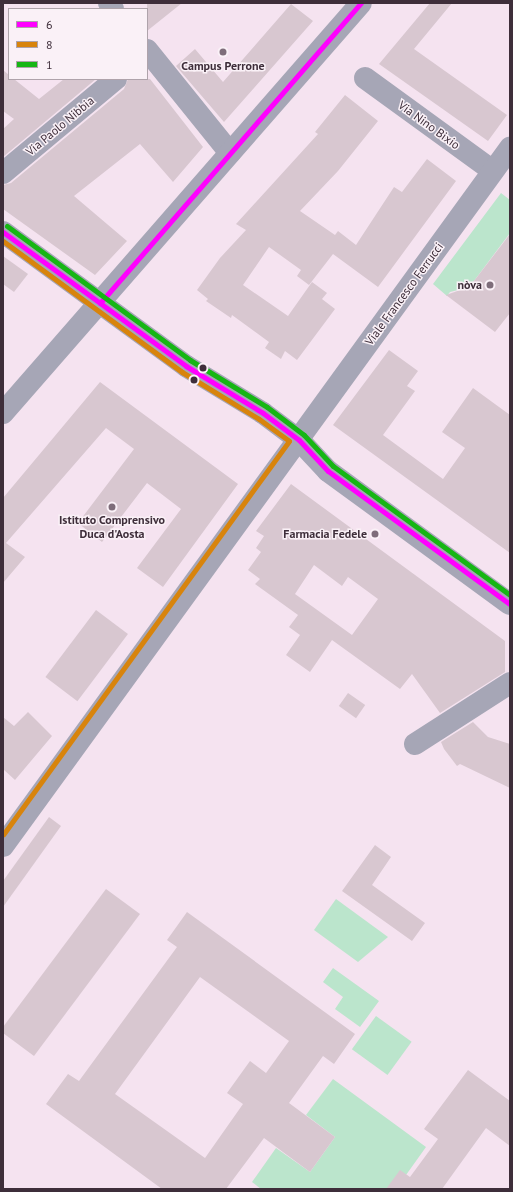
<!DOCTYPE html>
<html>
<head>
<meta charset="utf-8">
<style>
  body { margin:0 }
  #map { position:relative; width:513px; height:1192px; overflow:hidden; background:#f5e3f0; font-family:"PT Sans",sans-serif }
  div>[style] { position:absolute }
  .green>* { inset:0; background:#bbe5cc; transform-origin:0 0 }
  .building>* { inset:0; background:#d8c7d0; transform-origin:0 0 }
  .minor>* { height:22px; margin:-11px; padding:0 11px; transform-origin:11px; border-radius:11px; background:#a6a6b6 }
  .tertiary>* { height:22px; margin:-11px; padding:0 11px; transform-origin:11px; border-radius:11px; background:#a6a6b6 }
  .bus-1>* { height:5px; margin:-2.5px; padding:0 2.5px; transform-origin:2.5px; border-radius:2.5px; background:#f0f }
  .bus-2>* { height:5px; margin:-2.5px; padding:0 2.5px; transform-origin:2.5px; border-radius:2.5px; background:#d8840c }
  .bus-3>* { height:5px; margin:-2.5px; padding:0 2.5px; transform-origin:2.5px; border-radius:2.5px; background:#16b614 }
  .dots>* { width:11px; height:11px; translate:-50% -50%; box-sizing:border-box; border:2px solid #faf1f7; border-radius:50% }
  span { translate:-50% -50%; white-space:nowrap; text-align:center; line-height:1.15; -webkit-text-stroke:3px #faf1f7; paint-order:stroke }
  .poi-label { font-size:12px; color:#3e2e3a; font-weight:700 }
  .right { translate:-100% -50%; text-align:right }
  .street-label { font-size:12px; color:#3e2e3a }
  .frame { position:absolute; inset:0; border:4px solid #3e2e3a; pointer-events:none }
  .legend { position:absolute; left:8px; top:8px; width:140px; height:72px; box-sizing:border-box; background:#faf1f7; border:1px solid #afa3ab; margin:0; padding:5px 7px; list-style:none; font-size:12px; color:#3e2e3a }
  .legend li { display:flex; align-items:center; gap:8px; height:20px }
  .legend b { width:20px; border:1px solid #afa3ab }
</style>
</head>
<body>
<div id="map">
  <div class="green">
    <i style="clip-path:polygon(501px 193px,510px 200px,510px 233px,474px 281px,466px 288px,450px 292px,447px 296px,433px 284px)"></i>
    <i style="clip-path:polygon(336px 899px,388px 937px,358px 962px,314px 930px)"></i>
    <i style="clip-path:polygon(333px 968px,379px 1001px,360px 1027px,335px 1009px,343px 997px,323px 982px)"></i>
    <i style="left:376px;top:1016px;width:44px;height:41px;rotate:36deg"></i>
    <i style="clip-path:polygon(333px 1079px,426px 1147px,406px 1175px,386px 1189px,261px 1189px,252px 1182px,276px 1148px,310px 1172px,335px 1137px,306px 1115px)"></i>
  </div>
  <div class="building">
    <i style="clip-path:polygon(147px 3px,182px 3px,147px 31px)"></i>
    <i style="clip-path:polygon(430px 3px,452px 3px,414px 49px,507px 115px,488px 141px,379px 64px)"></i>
    <i style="clip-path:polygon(291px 4px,313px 21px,224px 122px,176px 66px,195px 49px,223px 82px)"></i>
    <i style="clip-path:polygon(3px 70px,9px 75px,9px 79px,14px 79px,39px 99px,64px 79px,96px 79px,3px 157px,3px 129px,14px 119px,3px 111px)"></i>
    <i style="clip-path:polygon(128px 79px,150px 79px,203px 147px,173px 182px,140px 144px,74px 196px,127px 241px,95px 275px,3px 209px,3px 185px,11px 183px,124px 89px)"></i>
    <i style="clip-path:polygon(345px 95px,378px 121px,338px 171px,300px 211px,335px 235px,338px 231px,356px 245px,394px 187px,402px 192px,427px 159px,456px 181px,378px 287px,333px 254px,309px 285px,297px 276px,301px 270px,269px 247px,243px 285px,288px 316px,312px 282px,327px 293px,322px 299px,335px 309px,297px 360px,285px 351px,281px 359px,265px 348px,269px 342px,232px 315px,231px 318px,206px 301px,208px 299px,197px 290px,220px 258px,246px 230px,236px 224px,318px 134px,315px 132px)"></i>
    <i style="clip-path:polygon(510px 234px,510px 313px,495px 332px,446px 295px,466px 288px,474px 281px)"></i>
    <i style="clip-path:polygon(3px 256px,28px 274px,14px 292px,3px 284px)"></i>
    <i style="clip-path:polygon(389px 350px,418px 371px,407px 386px,415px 391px,383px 435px,443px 479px,465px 448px,442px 432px,473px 388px,510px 415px,510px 553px,333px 425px)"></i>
    <i style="clip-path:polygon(100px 382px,238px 484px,163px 587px,137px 568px,181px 509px,147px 483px,102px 542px,78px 523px,134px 449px,106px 428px,6px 543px,25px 557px,3px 583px,3px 498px)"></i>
    <i style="clip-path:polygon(evenodd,291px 484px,505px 641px,505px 672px,440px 713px,412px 674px,400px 689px,332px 640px,310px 672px,286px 655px,300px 635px,289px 627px,298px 615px,255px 584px,260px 579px,248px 570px,261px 552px,256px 548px,264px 536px,256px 531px,291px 484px,314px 565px,342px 586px,348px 577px,378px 599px,352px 635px,295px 594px,314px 565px)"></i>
    <i style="left:96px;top:610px;width:40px;height:84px;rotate:37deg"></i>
    <i style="left:348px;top:693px;width:21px;height:16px;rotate:35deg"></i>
    <i style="clip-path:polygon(28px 712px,52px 736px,15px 780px,3px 769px,3px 717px,14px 726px)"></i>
    <i style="clip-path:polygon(473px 722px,488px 737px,510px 744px,510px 788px,460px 764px,457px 766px,444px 749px,441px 742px)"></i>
    <i style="clip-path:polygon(49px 817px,61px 826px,3px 907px,3px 881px)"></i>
    <i style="clip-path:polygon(375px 845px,391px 857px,372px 885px,425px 923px,412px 941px,342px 891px)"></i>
    <i style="clip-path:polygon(106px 889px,140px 914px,34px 1056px,3px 1033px,3px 1027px)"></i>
    <i style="clip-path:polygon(evenodd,187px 912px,355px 1034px,334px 1064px,323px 1056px,289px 1103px,335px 1137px,310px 1172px,264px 1138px,226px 1189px,162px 1189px,46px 1104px,68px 1074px,79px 1081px,177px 947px,167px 940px,187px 912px,200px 977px,289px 1041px,266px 1073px,250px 1061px,227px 1093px,243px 1104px,205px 1158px,115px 1094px,200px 977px)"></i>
    <i style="clip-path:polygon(468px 1070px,510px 1101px,510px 1146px,486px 1128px,442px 1189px,386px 1189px,400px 1170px,410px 1177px,438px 1139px,424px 1129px)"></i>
  </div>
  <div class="minor">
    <i style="left:109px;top:3px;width:7px;rotate:56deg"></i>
    <i style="left:147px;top:50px;width:132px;rotate:51.1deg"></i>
    <i style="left:365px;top:78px;width:158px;rotate:36deg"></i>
    <i style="left:3px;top:173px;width:147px;rotate:-39.8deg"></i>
    <i style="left:3px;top:232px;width:120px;rotate:36.2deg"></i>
    <i style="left:415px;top:744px;width:113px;rotate:-32.7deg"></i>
  </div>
  <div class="tertiary">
    <i style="left:100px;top:303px;width:107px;rotate:36.2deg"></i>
    <i style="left:186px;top:366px;width:90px;rotate:31.4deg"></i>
    <i style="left:263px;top:413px;width:45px;rotate:36.9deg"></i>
    <i style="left:299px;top:440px;width:42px;rotate:46.9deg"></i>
    <i style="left:328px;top:471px;width:225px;rotate:36.2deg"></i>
    <i style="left:3px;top:413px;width:544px;rotate:-48.87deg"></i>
    <i style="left:3px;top:846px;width:863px;rotate:-54.01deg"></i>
  </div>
  <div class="bus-1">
    <i style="left:3px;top:232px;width:227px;rotate:36.2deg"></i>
    <i style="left:186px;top:366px;width:90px;rotate:31.4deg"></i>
    <i style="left:263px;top:413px;width:45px;rotate:36.9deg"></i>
    <i style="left:299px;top:440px;width:42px;rotate:46.9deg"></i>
    <i style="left:328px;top:471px;width:225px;rotate:36.2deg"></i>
    <i style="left:100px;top:303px;width:398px;rotate:-49deg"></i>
  </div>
  <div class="bus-2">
    <i style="left:3px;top:241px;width:222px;rotate:36.2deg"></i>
    <i style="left:182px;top:372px;width:90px;rotate:31.4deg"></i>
    <i style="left:259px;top:419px;width:37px;rotate:36deg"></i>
    <i style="left:289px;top:441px;width:486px;rotate:126deg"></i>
  </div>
  <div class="bus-3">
    <i style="left:7px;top:226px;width:227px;rotate:36.2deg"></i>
    <i style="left:190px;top:360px;width:90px;rotate:31.4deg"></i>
    <i style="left:267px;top:407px;width:46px;rotate:37.1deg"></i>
    <i style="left:304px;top:435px;width:42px;rotate:46.9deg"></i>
    <i style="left:333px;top:466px;width:219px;rotate:36.1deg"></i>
  </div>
  <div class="dots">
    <i style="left:223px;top:52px;background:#7e6d7a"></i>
    <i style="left:490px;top:285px;background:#7e6d7a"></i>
    <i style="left:203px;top:368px;background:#3e2e3a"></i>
    <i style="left:194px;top:380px;background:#3e2e3a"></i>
    <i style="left:112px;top:507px;background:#7e6d7a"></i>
    <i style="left:375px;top:534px;background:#7e6d7a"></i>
  </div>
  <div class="poi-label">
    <span style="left:223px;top:66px">Campus Perrone</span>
    <span class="right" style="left:482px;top:285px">nòva</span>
    <span style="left:112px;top:527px">Istituto Comprensivo<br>Duca d'Aosta</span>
    <span class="right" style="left:367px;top:534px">Farmacia Fedele</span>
  </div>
  <div class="street-label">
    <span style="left:429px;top:125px;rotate:36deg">Via Nino Bixio</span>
    <span style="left:60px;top:126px;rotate:-40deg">Via Paolo Nibbia</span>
    <span style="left:404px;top:294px;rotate:-54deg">Viale Francesco Ferrucci</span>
  </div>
  <div class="frame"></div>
  <ul class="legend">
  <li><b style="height:5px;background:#f0f"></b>6</li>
  <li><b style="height:5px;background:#d8840c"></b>8</li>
  <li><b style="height:5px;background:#16b614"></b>1</li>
  </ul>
</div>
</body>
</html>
